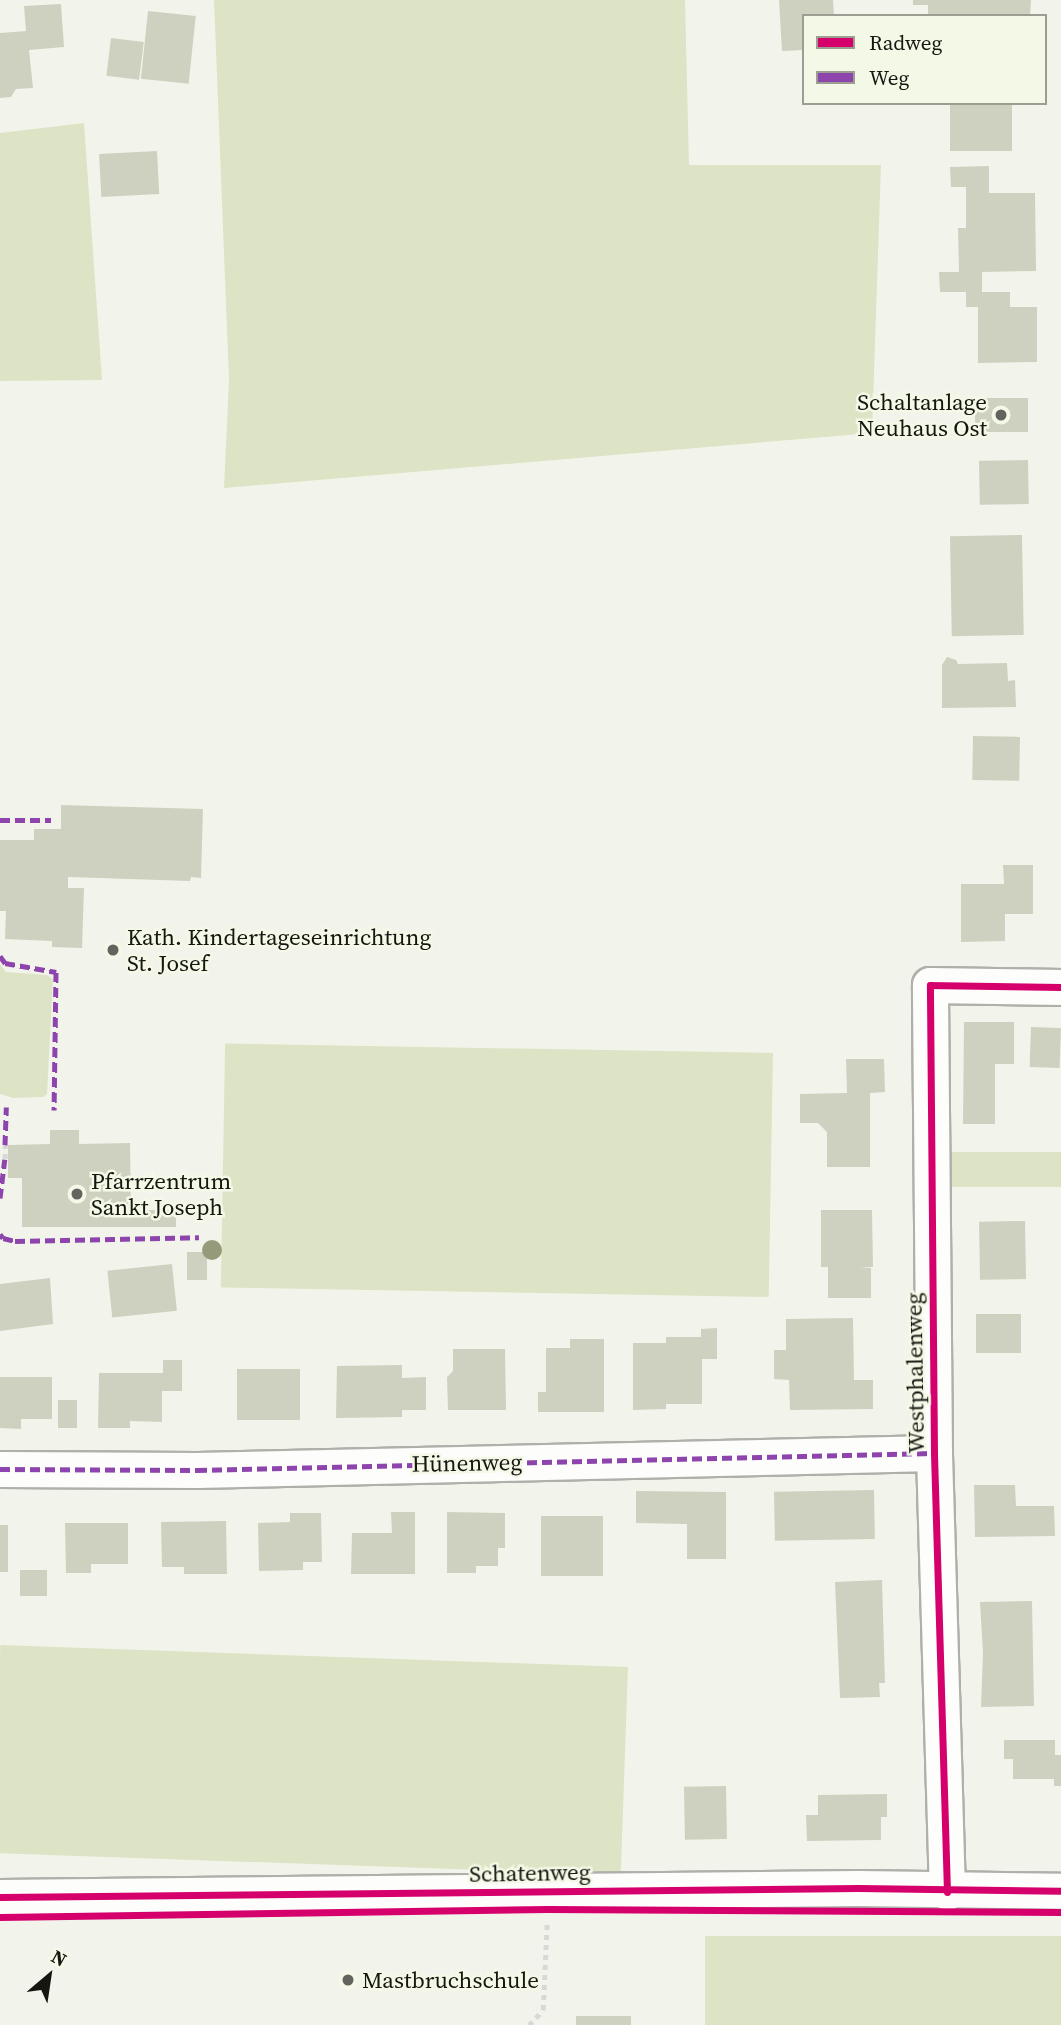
<!DOCTYPE html>
<html>
<head>
<meta charset="utf-8">
<style>
  body { margin:0 }
  #map { position:relative; width:1061px; height:2025px; overflow:hidden; background:#f2f4eb; font-family:"Source Serif 4",serif }
  div>[style] { position:absolute }
  .green>* { inset:0; background:#dde4c5; transform-origin:0 0 }
  .building>* { inset:0; background:#ced1bf; transform-origin:0 0 }
  .path>* { height:4.5px; margin-top:-2.25px; transform-origin:0; background:repeating-linear-gradient(90deg,#d8d9d7 0 5px,transparent 0 10px) }
  .roads { filter:drop-shadow(2px 0 #afb0aa) drop-shadow(-2px 0 #afb0aa) drop-shadow(0 2px #afb0aa) drop-shadow(0 -2px #afb0aa) }
  .minor>* { height:35px; margin:-17.5px; padding:0 17.5px; transform-origin:17.5px; border-radius:17.5px; background:#fdfdfc }
  .quiet>* { height:5px; margin-top:-2.5px; transform-origin:0; background:repeating-linear-gradient(90deg,#8e44ad 0 10px,transparent 0 15px) }
  .cycleway>* { height:7px; margin:-3.5px; padding:0 3.5px; transform-origin:3.5px; border-radius:3.5px; background:#d6006c }
  .trees>* { width:20px; height:20px; margin:-10px; border-radius:50%; background:#959b7a }
  .dots>* { width:19px; height:19px; translate:-50% -50%; box-sizing:border-box; border:4px solid #f4f8e7; border-radius:50% }
  span { translate:-50% -50%; white-space:nowrap; text-align:center; line-height:1.15; -webkit-text-stroke:5px #f4f8e7; paint-order:stroke }
  .poi-label { font-size:23px; color:#151610 }
  .right { translate:-100% -50%; text-align:right }
  .left { translate:0 -50%; text-align:left }
  .street-label { font-size:23px; color:#151610 }
  .legend { position:absolute; left:802px; top:14px; width:245px; height:91px; box-sizing:border-box; background:#f4f8e7; border:2px solid #9b9e91; margin:0; padding:9px 12px; list-style:none; font-size:21px; color:#151610 }
  .legend li { display:flex; align-items:center; gap:14px; height:35px }
  .legend b { width:35px; border:2px solid #9b9e91 }
  .north { position:absolute; left:14px; top:1941px; width:70px; height:70px; -webkit-text-stroke:5px #f4f8e7; paint-order:stroke; rotate:29deg; font-size:19px; font-weight:700; line-height:28px; text-align:center; color:#151610 }
  .north::after { content:''; display:block; margin:auto; width:24px; height:32px; background:#151610; clip-path:polygon(50% 0,100% 100%,50% 72%,0 100%) }
</style>
</head>
<body>
<div id="map">
  <div class="green">
    <i style="clip-path:polygon(214px 0,685px 0,689px 165px,881px 165px,872px 433px,224px 488px,229px 380px)"></i>
    <i style="clip-path:polygon(84px 123px,102px 380px,0 381px,0 133px)"></i>
    <i style="clip-path:polygon(0 964px,6px 972px,47px 975px,53px 979px,47px 1094px,43px 1097px,13px 1098px,0 1094px)"></i>
    <i style="left:773px;top:1053px;width:244px;height:548px;rotate:91deg"></i>
    <i style="left:1061px;top:1152px;width:35px;height:112px;rotate:90deg"></i>
    <i style="left:628px;top:1667px;width:208px;height:628px;rotate:92deg"></i>
    <i style="left:705px;top:1936px;width:356px;height:89px"></i>
  </div>
  <div class="building">
    <i style="clip-path:polygon(779px 0,833px 0,834px 16px,804px 16px,804px 50px,782px 51px)"></i>
    <i style="clip-path:polygon(913px 0,1031px 0,1030px 16px,928px 16px,928px 5px,913px 5px)"></i>
    <i style="clip-path:polygon(61px 4px,64px 47px,29px 50px,33px 88px,16px 89px,11px 97px,0 98px,0 33px,26px 31px,24px 6px)"></i>
    <i style="left:148px;top:11px;width:48px;height:68px;rotate:6deg"></i>
    <i style="left:111px;top:38px;width:33px;height:38px;rotate:7deg"></i>
    <i style="left:950px;top:103px;width:62px;height:48px"></i>
    <i style="left:157px;top:151px;width:43px;height:58px;rotate:87deg"></i>
    <i style="clip-path:polygon(989px 166px,989px 193px,1035px 193px,1036px 271px,982px 272px,982px 292px,1010px 292px,1010px 307px,1037px 307px,1037px 362px,978px 363px,978px 307px,966px 307px,966px 292px,940px 292px,939px 272px,959px 272px,958px 228px,966px 228px,966px 187px,951px 187px,950px 167px)"></i>
    <i style="left:1028px;top:398px;width:34px;height:53px;rotate:90deg"></i>
    <i style="left:1028px;top:460px;width:44px;height:49px;rotate:89deg"></i>
    <i style="left:1022px;top:535px;width:100px;height:72px;rotate:89deg"></i>
    <i style="clip-path:polygon(947px 657px,956px 660px,958px 664px,1007px 663px,1008px 681px,1015px 680px,1016px 707px,942px 708px,942px 665px)"></i>
    <i style="left:973px;top:736px;width:47px;height:44px;rotate:1deg"></i>
    <i style="clip-path:polygon(61px 805px,203px 809px,201px 878px,191px 877px,190px 881px,68px 877px,68px 888px,84px 888px,82px 948px,52px 947px,52px 941px,5px 939px,6px 911px,0 911px,0 840px,34px 840px,34px 829px,61px 829px)"></i>
    <i style="clip-path:polygon(1003px 865px,1033px 865px,1033px 914px,1005px 914px,1005px 941px,961px 942px,961px 884px,1004px 884px)"></i>
    <i style="clip-path:polygon(964px 1022px,1014px 1022px,1014px 1064px,995px 1064px,995px 1124px,963px 1124px)"></i>
    <i style="left:1031px;top:1027px;width:30px;height:40px;rotate:2deg"></i>
    <i style="clip-path:polygon(846px 1059px,884px 1059px,885px 1092px,870px 1093px,870px 1167px,827px 1167px,827px 1132px,818px 1123px,800px 1123px,800px 1094px,847px 1093px)"></i>
    <i style="clip-path:polygon(50px 1130px,79px 1130px,79px 1144px,130px 1143px,131px 1210px,176px 1210px,176px 1227px,22px 1227px,22px 1178px,8px 1178px,8px 1145px,50px 1144px)"></i>
    <i style="clip-path:polygon(821px 1210px,872px 1210px,873px 1267px,860px 1267px,871px 1268px,871px 1298px,828px 1298px,828px 1267px,821px 1267px)"></i>
    <i style="left:1025px;top:1221px;width:58px;height:46px;rotate:89deg"></i>
    <i style="left:187px;top:1252px;width:20px;height:28px"></i>
    <i style="left:172px;top:1264px;width:47px;height:65px;rotate:84deg"></i>
    <i style="clip-path:polygon(50px 1278px,53px 1324px,0 1331px,0 1284px)"></i>
    <i style="left:976px;top:1314px;width:45px;height:39px"></i>
    <i style="clip-path:polygon(853px 1318px,854px 1380px,873px 1380px,873px 1409px,790px 1410px,789px 1380px,774px 1379px,774px 1350px,786px 1350px,786px 1319px)"></i>
    <i style="clip-path:polygon(717px 1328px,717px 1359px,702px 1359px,702px 1404px,666px 1404px,666px 1409px,633px 1410px,633px 1343px,666px 1343px,666px 1337px,701px 1337px,701px 1329px)"></i>
    <i style="clip-path:polygon(570px 1339px,604px 1339px,604px 1412px,538px 1412px,538px 1392px,546px 1392px,546px 1348px,570px 1348px)"></i>
    <i style="clip-path:polygon(453px 1349px,505px 1349px,506px 1410px,448px 1410px,447px 1377px,453px 1371px)"></i>
    <i style="clip-path:polygon(163px 1360px,182px 1360px,182px 1391px,162px 1391px,162px 1422px,130px 1421px,130px 1428px,98px 1428px,99px 1373px,163px 1373px)"></i>
    <i style="clip-path:polygon(402px 1365px,402px 1378px,426px 1377px,426px 1410px,402px 1410px,402px 1417px,336px 1418px,337px 1366px)"></i>
    <i style="left:237px;top:1369px;width:63px;height:51px"></i>
    <i style="clip-path:polygon(0 1377px,52px 1377px,52px 1419px,21px 1419px,21px 1429px,0 1428px)"></i>
    <i style="left:58px;top:1400px;width:19px;height:28px"></i>
    <i style="clip-path:polygon(974px 1485px,1015px 1485px,1016px 1506px,1054px 1506px,1055px 1536px,975px 1537px)"></i>
    <i style="left:874px;top:1490px;width:49px;height:100px;rotate:89deg"></i>
    <i style="clip-path:polygon(636px 1491px,726px 1492px,726px 1559px,687px 1559px,687px 1524px,636px 1523px)"></i>
    <i style="clip-path:polygon(391px 1512px,415px 1512px,415px 1574px,351px 1574px,352px 1533px,392px 1533px)"></i>
    <i style="clip-path:polygon(447px 1512px,505px 1513px,505px 1548px,498px 1548px,498px 1566px,476px 1566px,476px 1573px,447px 1573px)"></i>
    <i style="clip-path:polygon(290px 1513px,321px 1513px,322px 1562px,303px 1562px,303px 1570px,259px 1571px,258px 1523px,290px 1522px)"></i>
    <i style="left:541px;top:1516px;width:62px;height:60px"></i>
    <i style="clip-path:polygon(226px 1521px,227px 1574px,184px 1574px,184px 1567px,162px 1567px,161px 1522px)"></i>
    <i style="clip-path:polygon(65px 1523px,128px 1523px,128px 1564px,91px 1564px,91px 1573px,66px 1573px)"></i>
    <i style="left:0;top:1525px;width:8px;height:47px"></i>
    <i style="left:20px;top:1570px;width:27px;height:26px"></i>
    <i style="clip-path:polygon(882px 1580px,885px 1683px,879px 1683px,880px 1697px,840px 1698px,835px 1582px)"></i>
    <i style="clip-path:polygon(1032px 1601px,1034px 1706px,981px 1707px,983px 1653px,980px 1602px)"></i>
    <i style="clip-path:polygon(1004px 1740px,1055px 1740px,1055px 1755px,1061px 1755px,1061px 1786px,1054px 1786px,1054px 1779px,1013px 1779px,1013px 1759px,1004px 1759px)"></i>
    <i style="left:726px;top:1786px;width:53px;height:42px;rotate:89deg"></i>
    <i style="clip-path:polygon(887px 1794px,887px 1817px,881px 1817px,881px 1840px,807px 1841px,806px 1815px,818px 1815px,818px 1795px)"></i>
    <i style="left:576px;top:2016px;width:55px;height:9px"></i>
  </div>
  <div class="path">
    <i style="left:5px;top:1159px;width:14px;rotate:-90deg"></i>
    <i style="left:529px;top:2025px;width:21px;rotate:-47deg"></i>
    <i style="left:543px;top:2010px;width:87px;rotate:-87.4deg"></i>
  </div>
  <div class="roads">
    <div class="minor">
      <i style="left:0;top:1469px;width:197px;rotate:0.3deg"></i>
      <i style="left:197px;top:1470px;width:737px;rotate:-1.32deg"></i>
      <i style="left:947px;top:1892px;width:439px;rotate:-91.7deg"></i>
      <i style="left:934px;top:1453px;width:468px;rotate:-90.5deg"></i>
      <i style="left:930px;top:985px;width:131px;rotate:0.9deg"></i>
      <i style="left:0;top:1897px;width:858px;rotate:-0.6deg"></i>
      <i style="left:858px;top:1888px;width:203px;rotate:0.8deg"></i>
    </div>
  </div>
  <div class="quiet">
    <i style="left:0;top:820px;width:51px"></i>
    <i style="left:0;top:956px;width:9px;rotate:54deg"></i>
    <i style="left:5px;top:963px;width:52px;rotate:10deg"></i>
    <i style="left:56px;top:972px;width:138px;rotate:90.8deg"></i>
    <i style="left:5px;top:1145px;width:38px;rotate:-88deg"></i>
    <i style="left:0;top:1198px;width:39px;rotate:-83deg"></i>
    <i style="left:0;top:1234px;width:5px;rotate:53deg"></i>
    <i style="left:3px;top:1238px;width:12px;rotate:14deg"></i>
    <i style="left:15px;top:1241px;width:184px;rotate:-1.2deg"></i>
    <i style="left:0;top:1469px;width:197px;rotate:0.3deg"></i>
    <i style="left:197px;top:1470px;width:737px;rotate:-1.32deg"></i>
  </div>
  <div class="cycleway">
    <i style="left:947px;top:1892px;width:439px;rotate:-91.7deg"></i>
    <i style="left:934px;top:1453px;width:468px;rotate:-90.5deg"></i>
    <i style="left:930px;top:985px;width:131px;rotate:0.9deg"></i>
    <i style="left:0;top:1897px;width:858px;rotate:-0.6deg"></i>
    <i style="left:858px;top:1888px;width:203px;rotate:0.8deg"></i>
    <i style="left:0;top:1917px;width:548px;rotate:-0.84deg"></i>
    <i style="left:548px;top:1909px;width:513px;rotate:0.34deg"></i>
  </div>
  <div class="trees">
    <i style="left:212px;top:1250px"></i>
  </div>
  <div class="dots">
    <i style="left:1001px;top:415px;background:#62645d"></i>
    <i style="left:113px;top:950px;background:#62645d"></i>
    <i style="left:77px;top:1194px;background:#62645d"></i>
    <i style="left:348px;top:1980px;background:#62645d"></i>
  </div>
  <div class="poi-label">
    <span class="right" style="left:987px;top:415px">Schaltanlage<br>Neuhaus Ost</span>
    <span class="left" style="left:127px;top:950px">Kath. Kindertageseinrichtung<br>St. Josef</span>
    <span class="left" style="left:91px;top:1194px">Pfarrzentrum<br>Sankt Joseph</span>
    <span class="left" style="left:362px;top:1980px">Mastbruchschule</span>
  </div>
  <div class="street-label">
    <span style="left:915px;top:1373px;rotate:-91deg">Westphalenweg</span>
    <span style="left:467px;top:1463px;rotate:-1deg">Hünenweg</span>
    <span style="left:530px;top:1873px;rotate:-1deg">Schatenweg</span>
  </div>
  <ul class="legend">
  <li><b style="height:9px;background:#d6006c"></b>Radweg</li>
  <li><b style="height:9px;background:#8e44ad"></b>Weg</li>
  </ul>
  <div class="north">N</div>
</div>
</body>
</html>
